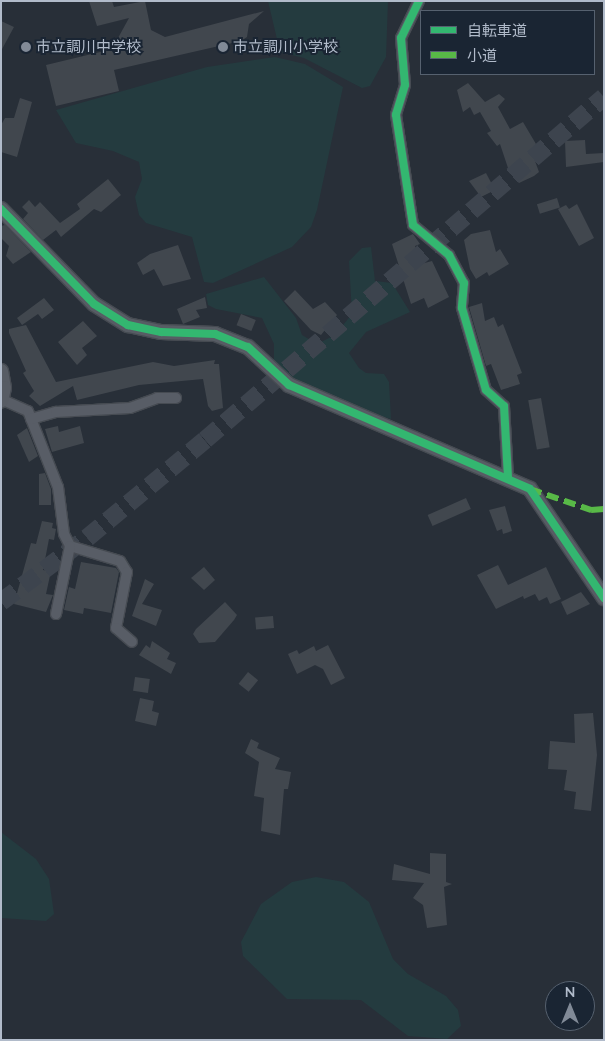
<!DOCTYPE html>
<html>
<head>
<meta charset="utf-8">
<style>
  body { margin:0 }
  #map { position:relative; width:605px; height:1041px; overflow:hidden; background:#282f38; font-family:Mulish,"Noto Sans JP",sans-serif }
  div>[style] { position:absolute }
  .green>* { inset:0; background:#243b3f }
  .building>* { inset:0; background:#41474e; transform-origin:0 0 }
  .highway-tunnel>* { height:18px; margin-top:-9px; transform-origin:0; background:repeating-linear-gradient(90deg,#3d444e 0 18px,transparent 0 27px) }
  .roads { filter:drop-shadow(1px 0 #464b52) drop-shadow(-1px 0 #464b52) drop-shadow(0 1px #464b52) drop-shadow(0 -1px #464b52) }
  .street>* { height:10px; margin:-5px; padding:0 5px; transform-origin:5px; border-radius:5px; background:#585d66 }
  .secondary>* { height:14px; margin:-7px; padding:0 7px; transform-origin:7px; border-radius:7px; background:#575c64 }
  .quiet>* { height:6px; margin-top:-3px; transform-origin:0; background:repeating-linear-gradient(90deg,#58b947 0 12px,transparent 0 18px) }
  .cycleway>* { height:8px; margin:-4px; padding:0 4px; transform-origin:4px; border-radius:4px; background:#33b770 }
  .dots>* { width:14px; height:14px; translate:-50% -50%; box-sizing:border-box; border:2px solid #1a2533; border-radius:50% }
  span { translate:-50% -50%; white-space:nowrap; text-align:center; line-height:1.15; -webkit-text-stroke:4px #1a2533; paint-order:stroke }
  .poi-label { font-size:15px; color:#b1bbca }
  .left { translate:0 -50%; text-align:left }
  .frame { position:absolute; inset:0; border:2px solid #b1bbca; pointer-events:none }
  .legend { position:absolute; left:420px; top:10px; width:175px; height:65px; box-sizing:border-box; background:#1a2533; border:1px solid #56616f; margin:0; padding:6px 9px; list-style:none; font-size:15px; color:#b1bbca }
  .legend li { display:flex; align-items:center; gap:10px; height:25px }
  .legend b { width:25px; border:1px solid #56616f }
  .north { position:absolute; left:545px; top:981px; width:50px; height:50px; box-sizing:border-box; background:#1a2533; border:1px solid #56616f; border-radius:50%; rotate:0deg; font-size:14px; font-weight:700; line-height:20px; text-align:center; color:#b1bbca }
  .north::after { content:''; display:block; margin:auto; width:18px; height:22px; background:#818a97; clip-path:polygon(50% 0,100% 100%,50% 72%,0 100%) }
</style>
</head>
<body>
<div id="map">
  <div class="green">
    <i style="clip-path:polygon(268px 1px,388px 1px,386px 57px,370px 86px,362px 88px,304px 58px,280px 52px)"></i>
    <i style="clip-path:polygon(275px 57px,305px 64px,343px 87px,317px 210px,311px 227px,292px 247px,213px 283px,204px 282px,192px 237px,146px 223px,139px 215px,135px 197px,142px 179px,139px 162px,113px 151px,76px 143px,56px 110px,207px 67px)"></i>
    <i style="clip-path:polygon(371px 247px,375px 281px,392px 283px,410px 312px,366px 332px,349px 353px,359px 368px,366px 373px,384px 374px,389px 382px,391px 419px,315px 399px,274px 362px,274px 344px,262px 318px,216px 309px,208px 305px,206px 294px,264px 277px,296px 318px,302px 335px,317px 344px,335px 335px,352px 314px,349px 261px,362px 248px)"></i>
    <i style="clip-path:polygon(1px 832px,36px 859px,49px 879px,54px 914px,46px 921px,1px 918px)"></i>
    <i style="clip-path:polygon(316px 877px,344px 882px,369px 902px,393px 959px,408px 974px,446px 996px,458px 1010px,461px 1026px,447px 1039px,408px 1036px,361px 1000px,287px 999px,243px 956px,241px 942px,261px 904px,292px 882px)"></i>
  </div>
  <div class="building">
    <i style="clip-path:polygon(89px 1px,112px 1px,114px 7px,145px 1px,151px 30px,165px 37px,264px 11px,249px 24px,247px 37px,241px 41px,114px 70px,119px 91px,56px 106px,46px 65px,121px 47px,118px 38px,129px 18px,97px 26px)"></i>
    <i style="clip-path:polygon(1px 21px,14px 27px,1px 51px)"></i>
    <i style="clip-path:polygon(468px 83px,485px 102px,499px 94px,505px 99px,498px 107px,510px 129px,523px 122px,536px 144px,531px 150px,539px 172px,534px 176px,519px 183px,514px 172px,510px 174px,500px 144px,497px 146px,487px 133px,491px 131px,480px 112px,474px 115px,470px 107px,463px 112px,457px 90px)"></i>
    <i style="clip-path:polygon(20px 98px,32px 102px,17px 157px,1px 152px,1px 125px,5px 118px,14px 118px)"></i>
    <i style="clip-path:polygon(585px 140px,586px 154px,604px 153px,604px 162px,566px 167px,565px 141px)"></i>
    <i style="clip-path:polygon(486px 173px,495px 190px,481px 197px,469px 181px)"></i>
    <i style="clip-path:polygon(108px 179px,121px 195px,101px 212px,94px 209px,61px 237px,56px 230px,43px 240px,23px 219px,28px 213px,22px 207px,29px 200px,35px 207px,40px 202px,60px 223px,80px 209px,77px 204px)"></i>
    <i style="left:557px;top:198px;width:10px;height:21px;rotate:73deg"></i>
    <i style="clip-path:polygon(577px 204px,594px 238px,579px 246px,558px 209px,566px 205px,569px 209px)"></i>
    <i style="clip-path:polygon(5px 225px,31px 252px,13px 264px,6px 256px,9px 246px,2px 239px,1px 226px)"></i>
    <i style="clip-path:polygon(490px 230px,496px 252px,500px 249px,509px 264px,489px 276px,487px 272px,476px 279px,470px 269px,464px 240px,471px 234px)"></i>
    <i style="clip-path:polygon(413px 234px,420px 244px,415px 246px,421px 264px,432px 261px,449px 297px,428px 308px,424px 298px,411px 304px,392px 244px)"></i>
    <i style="clip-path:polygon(178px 245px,191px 279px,163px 286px,154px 269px,143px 275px,137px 263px,150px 254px)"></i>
    <i style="clip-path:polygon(295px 290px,313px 309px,325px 302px,337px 315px,321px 335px,311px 330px,284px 301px)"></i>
    <i style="clip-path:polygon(205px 297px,207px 308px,196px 310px,200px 317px,183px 324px,177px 309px)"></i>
    <i style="clip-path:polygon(44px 298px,54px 310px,42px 319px,38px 314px,22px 325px,17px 318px)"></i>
    <i style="clip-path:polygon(482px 303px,485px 321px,494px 317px,498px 327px,503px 324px,522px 373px,517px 375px,520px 384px,501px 390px,491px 364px,486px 366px,469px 307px)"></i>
    <i style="left:241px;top:314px;width:16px;height:12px;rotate:22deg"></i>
    <i style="clip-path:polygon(83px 321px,97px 336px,82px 348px,87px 355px,77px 365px,58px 342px)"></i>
    <i style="clip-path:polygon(26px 325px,56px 382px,153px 362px,174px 366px,215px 360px,214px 364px,219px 364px,223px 408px,212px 411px,208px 406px,203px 379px,139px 385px,77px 400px,73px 386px,40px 406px,29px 396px,34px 391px,23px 373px,26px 371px,9px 333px,9px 329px)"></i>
    <i style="left:541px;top:398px;width:50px;height:13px;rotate:80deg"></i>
    <i style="clip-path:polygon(58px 426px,59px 432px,80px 426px,84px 443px,52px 452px,45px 429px)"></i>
    <i style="clip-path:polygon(27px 428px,38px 456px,29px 462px,17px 435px)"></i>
    <i style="clip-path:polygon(45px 473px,51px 489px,51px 505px,39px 505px,39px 474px)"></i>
    <i style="left:466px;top:498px;width:12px;height:42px;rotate:66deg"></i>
    <i style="clip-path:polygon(505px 506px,512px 531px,503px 534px,502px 529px,497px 531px,489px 510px)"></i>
    <i style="clip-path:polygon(42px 521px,53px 523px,52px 528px,56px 529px,54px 540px,49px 539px,43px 570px,51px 571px,46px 594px,53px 595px,46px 612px,14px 604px,31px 543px,36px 544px)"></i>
    <i style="clip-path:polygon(81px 562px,116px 568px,119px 572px,111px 613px,84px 608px,83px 614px,64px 610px,69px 587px,75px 589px)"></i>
    <i style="clip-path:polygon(498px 565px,508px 585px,546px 567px,561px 599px,550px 604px,547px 597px,539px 601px,535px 594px,524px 599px,523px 596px,496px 609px,477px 575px)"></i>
    <i style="clip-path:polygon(204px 567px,215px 580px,204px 590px,191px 578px)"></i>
    <i style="clip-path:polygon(145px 579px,154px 584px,142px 604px,162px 610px,156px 626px,132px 616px)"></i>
    <i style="clip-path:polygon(581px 592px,590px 604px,567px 615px,561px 602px)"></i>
    <i style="clip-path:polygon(225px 602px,237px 615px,234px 620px,215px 642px,199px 643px,193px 634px,196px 629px)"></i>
    <i style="left:273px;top:616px;width:12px;height:18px;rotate:85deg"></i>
    <i style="clip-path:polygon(152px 641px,170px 653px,167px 659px,176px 663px,171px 674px,139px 655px,146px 645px,150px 648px)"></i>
    <i style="clip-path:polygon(328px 645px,345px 678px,331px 685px,323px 669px,315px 665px,297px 674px,288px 654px,297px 650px,299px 654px,314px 646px,316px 651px)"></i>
    <i style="left:248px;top:672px;width:13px;height:15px;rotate:39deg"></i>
    <i style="left:135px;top:677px;width:15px;height:14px;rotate:8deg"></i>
    <i style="clip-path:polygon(140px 698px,154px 701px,152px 711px,159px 713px,156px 726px,135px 721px)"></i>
    <i style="clip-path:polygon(593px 713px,597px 755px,591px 811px,574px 809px,576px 792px,564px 790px,567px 770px,548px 769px,550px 741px,575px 743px,574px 714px)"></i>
    <i style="clip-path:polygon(251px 739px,259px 743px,257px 748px,280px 758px,275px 769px,291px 772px,288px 789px,284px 789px,280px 835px,261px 831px,264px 798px,254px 796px,259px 762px,245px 753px)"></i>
    <i style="clip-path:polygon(430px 853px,446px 854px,446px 882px,452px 884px,444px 887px,447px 925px,427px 928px,423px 905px,413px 898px,424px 883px,392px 880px,394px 864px,430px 874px)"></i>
  </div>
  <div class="highway-tunnel">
    <i style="left:1px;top:602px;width:107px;rotate:-36.7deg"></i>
    <i style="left:87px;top:538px;width:153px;rotate:-39.7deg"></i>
    <i style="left:205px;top:440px;width:526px;rotate:-40.68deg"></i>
  </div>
  <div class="roads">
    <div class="street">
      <i style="left:419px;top:1px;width:41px;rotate:115.9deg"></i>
      <i style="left:401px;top:38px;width:47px;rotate:85.1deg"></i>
      <i style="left:405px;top:85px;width:31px;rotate:107deg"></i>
      <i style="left:396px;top:115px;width:98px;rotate:81.2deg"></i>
      <i style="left:411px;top:212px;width:13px;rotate:81deg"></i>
      <i style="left:413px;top:225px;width:47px;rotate:39.8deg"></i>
      <i style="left:449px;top:255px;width:32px;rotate:62deg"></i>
      <i style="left:464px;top:283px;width:25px;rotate:95deg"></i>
      <i style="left:462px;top:308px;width:85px;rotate:73.7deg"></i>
      <i style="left:486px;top:390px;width:24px;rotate:42deg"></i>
      <i style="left:504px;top:406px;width:71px;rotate:86.8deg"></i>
      <i style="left:3px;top:400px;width:27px;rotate:24deg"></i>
      <i style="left:28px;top:411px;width:82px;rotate:68.5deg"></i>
      <i style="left:58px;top:487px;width:47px;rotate:82.7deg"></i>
      <i style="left:64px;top:534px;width:13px;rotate:63deg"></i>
      <i style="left:70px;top:546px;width:52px;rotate:16.7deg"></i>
      <i style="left:120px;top:561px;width:13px;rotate:58deg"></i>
      <i style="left:127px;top:572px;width:57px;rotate:101.1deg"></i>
      <i style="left:116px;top:628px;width:21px;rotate:41deg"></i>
      <i style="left:31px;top:419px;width:26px;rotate:-16deg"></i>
      <i style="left:56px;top:412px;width:74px;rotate:-3.1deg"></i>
      <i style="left:130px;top:408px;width:29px;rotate:-20deg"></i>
      <i style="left:157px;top:398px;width:19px"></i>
      <i style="left:56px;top:614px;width:69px;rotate:-78.4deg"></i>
    </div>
    <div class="secondary">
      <i style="left:1px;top:209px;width:133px;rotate:45.6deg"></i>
      <i style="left:94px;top:304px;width:40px;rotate:32deg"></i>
      <i style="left:128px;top:325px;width:34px;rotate:12deg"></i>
      <i style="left:161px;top:332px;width:54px;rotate:2.1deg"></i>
      <i style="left:215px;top:334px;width:35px;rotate:22deg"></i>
      <i style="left:248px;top:347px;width:56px;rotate:42.8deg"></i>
      <i style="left:289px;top:385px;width:262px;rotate:23.3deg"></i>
      <i style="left:530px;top:489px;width:132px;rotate:55.8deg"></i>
      <i style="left:1px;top:371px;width:17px;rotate:80deg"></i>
      <i style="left:4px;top:388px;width:13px;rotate:103deg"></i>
    </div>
  </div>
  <div class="quiet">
    <i style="left:530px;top:489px;width:65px;rotate:19deg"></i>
    <i style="left:591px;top:510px;width:13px;rotate:-4deg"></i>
  </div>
  <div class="cycleway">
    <i style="left:419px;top:1px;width:41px;rotate:115.9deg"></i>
    <i style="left:401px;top:38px;width:47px;rotate:85.1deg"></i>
    <i style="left:405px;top:85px;width:31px;rotate:107deg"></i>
    <i style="left:396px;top:115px;width:98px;rotate:81.2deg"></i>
    <i style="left:411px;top:212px;width:13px;rotate:81deg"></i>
    <i style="left:413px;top:225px;width:47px;rotate:39.8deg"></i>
    <i style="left:449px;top:255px;width:32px;rotate:62deg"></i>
    <i style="left:464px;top:283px;width:25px;rotate:95deg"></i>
    <i style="left:462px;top:308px;width:85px;rotate:73.7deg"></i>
    <i style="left:486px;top:390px;width:24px;rotate:42deg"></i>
    <i style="left:504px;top:406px;width:71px;rotate:86.8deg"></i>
    <i style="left:1px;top:209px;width:133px;rotate:45.6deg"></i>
    <i style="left:94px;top:304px;width:40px;rotate:32deg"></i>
    <i style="left:128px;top:325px;width:34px;rotate:12deg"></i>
    <i style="left:161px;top:332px;width:54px;rotate:2.1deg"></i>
    <i style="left:215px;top:334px;width:35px;rotate:22deg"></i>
    <i style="left:248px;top:347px;width:56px;rotate:42.8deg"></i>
    <i style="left:289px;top:385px;width:262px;rotate:23.3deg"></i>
    <i style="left:530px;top:489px;width:132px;rotate:55.8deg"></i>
  </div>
  <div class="dots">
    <i style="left:26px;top:47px;background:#818a97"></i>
    <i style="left:223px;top:47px;background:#818a97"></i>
  </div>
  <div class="poi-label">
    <span class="left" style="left:36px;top:47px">市立調川中学校</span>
    <span class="left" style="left:233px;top:47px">市立調川小学校</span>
  </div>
  <div class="frame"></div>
  <ul class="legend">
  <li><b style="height:6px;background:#33b770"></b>自転車道</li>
  <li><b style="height:6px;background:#58b947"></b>小道</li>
  </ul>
  <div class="north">N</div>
</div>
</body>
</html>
